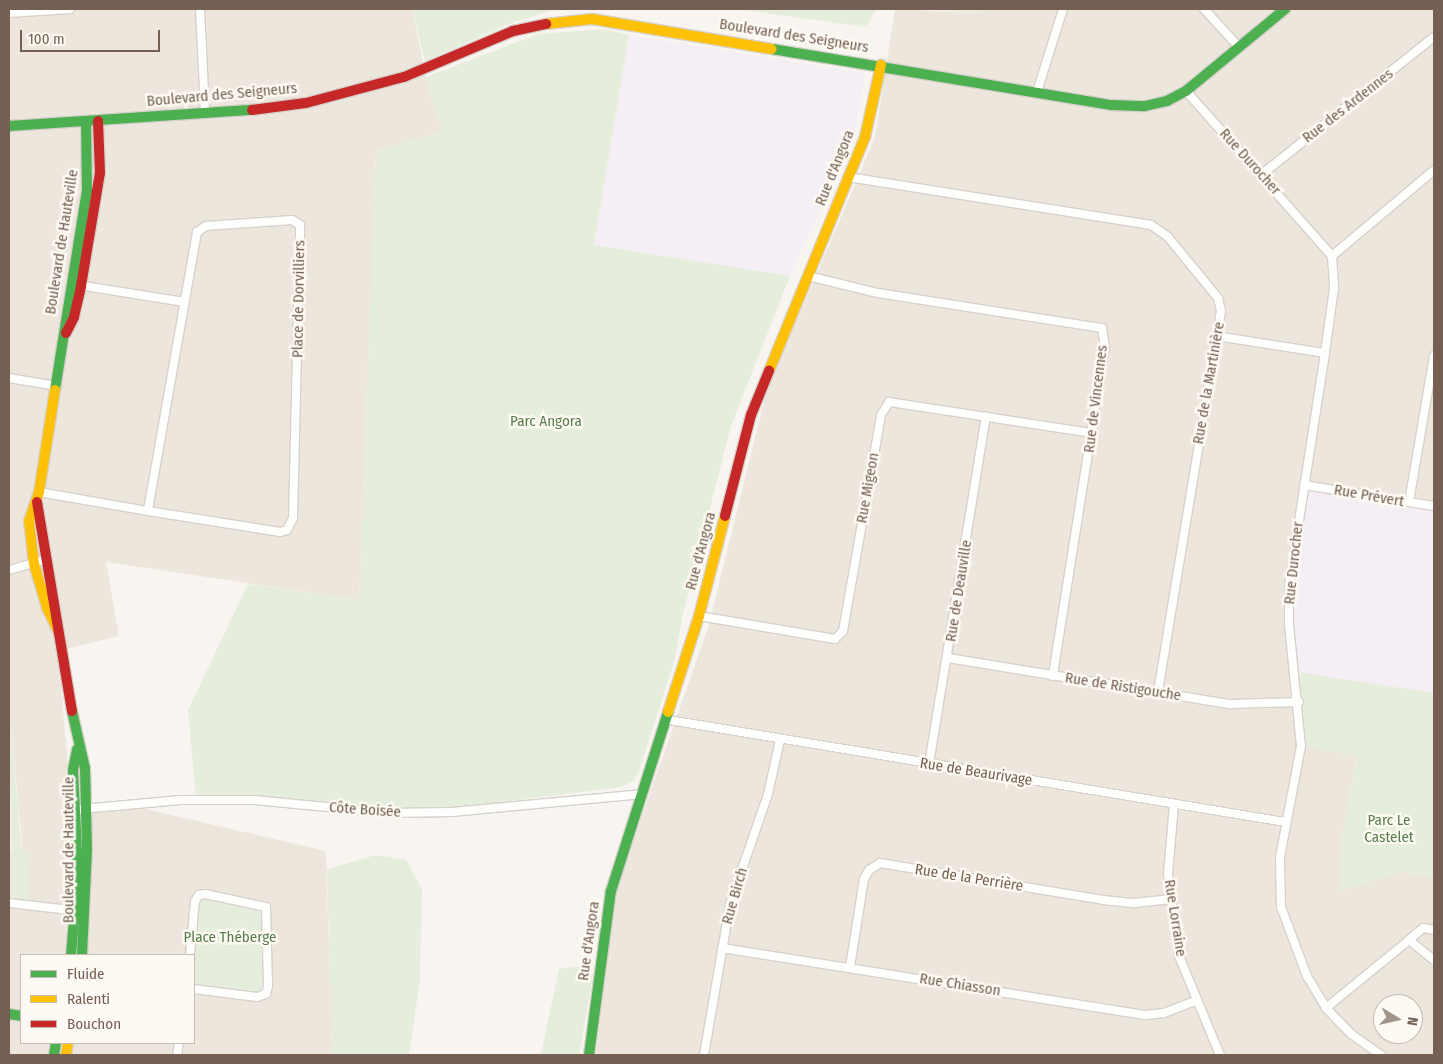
<!DOCTYPE html>
<html>
<head>
<meta charset="utf-8">
<style>
  body { margin:0 }
  #map { position:relative; width:1443px; height:1064px; overflow:hidden; background:#f8f5f0; font-family:"Fira Sans Condensed",sans-serif }
  div>[style] { position:absolute }
  .residential>* { inset:0; background:#ede6dd }
  .education>* { inset:0; background:#f5eef4 }
  .green>* { inset:0; background:#e5eddc }
  .roads { filter:drop-shadow(1px 0 #d6d1cc) drop-shadow(-1px 0 #d6d1cc) drop-shadow(0 1px #d6d1cc) drop-shadow(0 -1px #d6d1cc) }
  .street>* { height:8px; margin:-4px; padding:0 4px; transform-origin:4px; border-radius:4px; background:#fefefd }
  .fast>* { height:10px; margin:-5px; padding:0 5px; transform-origin:5px; border-radius:5px; background:#4caf50 }
  .slow>* { height:10px; margin:-5px; padding:0 5px; transform-origin:5px; border-radius:5px; background:#ffc107 }
  .jam>* { height:10px; margin:-5px; padding:0 5px; transform-origin:5px; border-radius:5px; background:#c62828 }
  span { translate:-50% -50%; white-space:nowrap; text-align:center; line-height:1.15; -webkit-text-stroke:5px #fdfaf3; paint-order:stroke }
  .street-label { font-size:15px; color:#745f52 }
  .park-label { font-size:15px; color:#597d4e }
  .frame { position:absolute; inset:0; border:10px solid #745f52; pointer-events:none }
  .legend { position:absolute; left:20px; top:954px; width:175px; height:90px; box-sizing:border-box; background:#fdfaf3; border:1px solid #c6bcb3; margin:0; padding:6px 9px; list-style:none; font-size:15px; color:#745f52 }
  .legend li { display:flex; align-items:center; gap:10px; height:25px }
  .legend b { width:25px; border:1px solid #c6bcb3 }
  .north { position:absolute; left:1373px; top:994px; width:50px; height:50px; box-sizing:border-box; background:#fdfaf3; border:1px solid #c6bcb3; border-radius:50%; rotate:99deg; font-size:14px; font-weight:700; line-height:20px; text-align:center; color:#745f52 }
  .north::after { content:''; display:block; margin:auto; width:18px; height:22px; background:#a29489; clip-path:polygon(50% 0,100% 100%,50% 72%,0 100%) }
  .scale { position:absolute; left:20px; top:30px; width:140px; height:22px; box-sizing:border-box; border:2px solid #745f52; border-top:0; padding-left:6px; font-size:15px; line-height:18px; white-space:nowrap; color:#745f52; -webkit-text-stroke:4px #fdfaf3; paint-order:stroke }
</style>
</head>
<body>
<div id="map">
  <div class="residential">
    <i style="clip-path:polygon(evenodd,9px 9px,412px 9px,426px 78px,442px 132px,376px 151px,359px 600px,106px 562px,119px 636px,58px 651px,72px 813px,141px 808px,326px 851px,332px 1055px,9px 1055px,9px 851px,23px 852px,9px 706px,9px 9px,21px 955px,194px 955px,194px 1043px,21px 1043px,21px 955px)"></i>
    <i style="clip-path:polygon(evenodd,895px 9px,973px 13px,1008px 9px,1434px 9px,1434px 506px,1357px 755px,1341px 844px,1340px 891px,1401px 872px,1434px 877px,1434px 1055px,596px 1055px,615px 893px,709px 625px,766px 393px,875px 137px,895px 9px,1383px 1004px,1413px 1004px,1413px 1034px,1383px 1034px,1383px 1004px)"></i>
  </div>
  <div class="education">
    <i style="clip-path:polygon(629px 35px,865px 73px,856px 128px,790px 276px,594px 245px)"></i>
    <i style="clip-path:polygon(1304px 485px,1434px 506px,1434px 693px,1295px 672px,1289px 586px)"></i>
  </div>
  <div class="green">
    <i style="clip-path:polygon(412px 9px,588px 9px,549px 11px,511px 23px,425px 61px)"></i>
    <i style="clip-path:polygon(738px 9px,876px 9px,866px 27px)"></i>
    <i style="clip-path:polygon(931px 9px,1008px 9px,973px 13px)"></i>
    <i style="clip-path:polygon(603px 29px,629px 35px,594px 245px,790px 276px,731px 426px,683px 614px,674px 662px,638px 774px,634px 781px,621px 787px,440px 810px,393px 810px,264px 796px,196px 796px,188px 710px,248px 584px,359px 600px,376px 151px,442px 132px,426px 77px,538px 34px)"></i>
    <i style="clip-path:polygon(1295px 672px,1434px 693px,1434px 877px,1401px 872px,1340px 891px,1341px 844px,1357px 756px,1301px 746px)"></i>
    <i style="clip-path:polygon(9px 706px,21px 843px,24px 852px,30px 857px,28px 905px,12px 903px)"></i>
    <i style="clip-path:polygon(376px 855px,406px 860px,422px 889px,420px 979px,409px 1055px,332px 1055px,327px 869px)"></i>
    <i style="clip-path:polygon(199px 895px,266px 907px,268px 986px,257px 997px,194px 989px,194px 955px,190px 955px)"></i>
    <i style="clip-path:polygon(579px 966px,593px 975px,579px 1055px,541px 1055px,559px 969px)"></i>
  </div>
  <div class="roads">
    <div class="street">
      <i style="left:200px;top:9px;width:104px;rotate:87.2deg"></i>
      <i style="left:1204px;top:9px;width:52px;rotate:47.4deg"></i>
      <i style="left:9px;top:13px;width:61px;rotate:-3.8deg"></i>
      <i style="left:1186px;top:91px;width:220px;rotate:48.5deg"></i>
      <i style="left:1332px;top:256px;width:32px;rotate:86deg"></i>
      <i style="left:1334px;top:288px;width:66px;rotate:97.9deg"></i>
      <i style="left:1325px;top:353px;width:236px;rotate:98.8deg"></i>
      <i style="left:1289px;top:586px;width:38px;rotate:90deg"></i>
      <i style="left:1289px;top:624px;width:123px;rotate:84.4deg"></i>
      <i style="left:1301px;top:746px;width:113px;rotate:100.7deg"></i>
      <i style="left:1280px;top:857px;width:50px;rotate:88.9deg"></i>
      <i style="left:1281px;top:907px;width:74px;rotate:69.4deg"></i>
      <i style="left:1307px;top:976px;width:37px;rotate:59deg"></i>
      <i style="left:1326px;top:1008px;width:36px;rotate:46deg"></i>
      <i style="left:1351px;top:1034px;width:37px;rotate:35deg"></i>
      <i style="left:1037px;top:92px;width:87px;rotate:-72.6deg"></i>
      <i style="left:1261px;top:175px;width:221px;rotate:-38.6deg"></i>
      <i style="left:848px;top:177px;width:307px;rotate:9deg"></i>
      <i style="left:1151px;top:225px;width:21px;rotate:35deg"></i>
      <i style="left:1168px;top:237px;width:79px;rotate:50.7deg"></i>
      <i style="left:1218px;top:298px;width:13px;rotate:77deg"></i>
      <i style="left:1221px;top:311px;width:386px;rotate:99.4deg"></i>
      <i style="left:1332px;top:256px;width:133px;rotate:-40.1deg"></i>
      <i style="left:808px;top:276px;width:72px;rotate:13.7deg"></i>
      <i style="left:878px;top:293px;width:227px;rotate:8.9deg"></i>
      <i style="left:1102px;top:328px;width:18px;rotate:81deg"></i>
      <i style="left:1105px;top:346px;width:334px;rotate:99deg"></i>
      <i style="left:78px;top:285px;width:107px;rotate:9.1deg"></i>
      <i style="left:1216px;top:336px;width:110px;rotate:8.9deg"></i>
      <i style="left:9px;top:378px;width:49px;rotate:9.5deg"></i>
      <i style="left:1304px;top:485px;width:132px;rotate:9.2deg"></i>
      <i style="left:39px;top:492px;width:111px;rotate:9.9deg"></i>
      <i style="left:148px;top:511px;width:134px;rotate:9deg"></i>
      <i style="left:280px;top:532px;width:7px;rotate:-16deg"></i>
      <i style="left:287px;top:530px;width:13px;rotate:-63deg"></i>
      <i style="left:293px;top:518px;width:279px;rotate:-88.6deg"></i>
      <i style="left:300px;top:239px;width:14px;rotate:-90deg"></i>
      <i style="left:300px;top:225px;width:9px;rotate:-148deg"></i>
      <i style="left:292px;top:220px;width:86px;rotate:176deg"></i>
      <i style="left:206px;top:226px;width:11px;rotate:146deg"></i>
      <i style="left:197px;top:232px;width:283px;rotate:100deg"></i>
      <i style="left:1409px;top:502px;width:148px;rotate:-80.3deg"></i>
      <i style="left:9px;top:570px;width:37px;rotate:-16deg"></i>
      <i style="left:699px;top:616px;width:138px;rotate:9.6deg"></i>
      <i style="left:835px;top:639px;width:11px;rotate:-45deg"></i>
      <i style="left:843px;top:631px;width:219px;rotate:-80deg"></i>
      <i style="left:881px;top:415px;width:15px;rotate:-58deg"></i>
      <i style="left:889px;top:402px;width:205px;rotate:8.7deg"></i>
      <i style="left:948px;top:658px;width:286px;rotate:9.3deg"></i>
      <i style="left:1230px;top:704px;width:69px;rotate:-1.7deg"></i>
      <i style="left:669px;top:720px;width:624px;rotate:9.4deg"></i>
      <i style="left:929px;top:764px;width:352px;rotate:-80.7deg"></i>
      <i style="left:1174px;top:804px;width:70px;rotate:94.9deg"></i>
      <i style="left:1168px;top:874px;width:83px;rotate:82.4deg"></i>
      <i style="left:1179px;top:956px;width:107px;rotate:67.5deg"></i>
      <i style="left:82px;top:809px;width:99px;rotate:-5.2deg"></i>
      <i style="left:181px;top:800px;width:73px"></i>
      <i style="left:254px;top:800px;width:137px;rotate:5.5deg"></i>
      <i style="left:390px;top:813px;width:62px;rotate:-0.9deg"></i>
      <i style="left:452px;top:812px;width:192px;rotate:-5.4deg"></i>
      <i style="left:9px;top:903px;width:70px;rotate:6.5deg"></i>
      <i style="left:1409px;top:940px;width:18px;rotate:-41deg"></i>
      <i style="left:1423px;top:928px;width:11px;rotate:10deg"></i>
      <i style="left:722px;top:948px;width:428px;rotate:9deg"></i>
      <i style="left:1145px;top:1015px;width:19px;rotate:-6deg"></i>
      <i style="left:1164px;top:1013px;width:34px;rotate:-21deg"></i>
      <i style="left:190px;top:955px;width:54px;rotate:-84.7deg"></i>
      <i style="left:195px;top:901px;width:7px;rotate:-56deg"></i>
      <i style="left:199px;top:895px;width:6px;rotate:-9deg"></i>
      <i style="left:205px;top:894px;width:62px;rotate:12deg"></i>
      <i style="left:266px;top:907px;width:79px;rotate:88.5deg"></i>
      <i style="left:268px;top:986px;width:8px;rotate:104deg"></i>
      <i style="left:266px;top:994px;width:9px;rotate:162deg"></i>
      <i style="left:257px;top:997px;width:64px;rotate:-172.8deg"></i>
      <i style="left:850px;top:967px;width:89px;rotate:-81deg"></i>
      <i style="left:864px;top:879px;width:10px;rotate:-61deg"></i>
      <i style="left:869px;top:870px;width:13px;rotate:-32deg"></i>
      <i style="left:880px;top:863px;width:226px;rotate:9.4deg"></i>
      <i style="left:1103px;top:900px;width:31px;rotate:6deg"></i>
      <i style="left:1134px;top:903px;width:36px;rotate:-6deg"></i>
      <i style="left:1326px;top:1008px;width:107px;rotate:-39.3deg"></i>
      <i style="left:1409px;top:940px;width:32px;rotate:39deg"></i>
      <i style="left:177px;top:1055px;width:12px;rotate:-81deg"></i>
      <i style="left:704px;top:1055px;width:153px;rotate:-80.2deg"></i>
      <i style="left:730px;top:904px;width:116px;rotate:-70.9deg"></i>
      <i style="left:768px;top:794px;width:55px;rotate:-77.5deg"></i>
    </div>
    <div class="fast">
      <i style="left:772px;top:49px;width:344px;rotate:9.4deg"></i>
      <i style="left:1111px;top:105px;width:34px;rotate:2deg"></i>
      <i style="left:1145px;top:106px;width:23px;rotate:-13deg"></i>
      <i style="left:1167px;top:101px;width:21px;rotate:-28deg"></i>
      <i style="left:1186px;top:91px;width:129px;rotate:-39.6deg"></i>
      <i style="left:9px;top:126px;width:244px;rotate:-3.8deg"></i>
      <i style="left:55px;top:390px;width:202px;rotate:-80.9deg"></i>
      <i style="left:87px;top:191px;width:69px;rotate:-90.8deg"></i>
      <i style="left:72px;top:711px;width:58px;rotate:77.2deg"></i>
      <i style="left:85px;top:768px;width:81px;rotate:88.6deg"></i>
      <i style="left:87px;top:849px;width:106px;rotate:92.7deg"></i>
      <i style="left:71px;top:955px;width:82px;rotate:-85.1deg"></i>
      <i style="left:78px;top:873px;width:103px;rotate:-92.8deg"></i>
      <i style="left:73px;top:770px;width:21px;rotate:-79deg"></i>
      <i style="left:9px;top:1014px;width:12px;rotate:9deg"></i>
      <i style="left:54px;top:1055px;width:12px;rotate:-81deg"></i>
      <i style="left:589px;top:1055px;width:165px;rotate:-82.4deg"></i>
      <i style="left:611px;top:891px;width:188px;rotate:-72.3deg"></i>
    </div>
    <div class="slow">
      <i style="left:546px;top:24px;width:46px;rotate:-6.2deg"></i>
      <i style="left:592px;top:19px;width:182px;rotate:9.5deg"></i>
      <i style="left:769px;top:371px;width:253px;rotate:-67.7deg"></i>
      <i style="left:865px;top:137px;width:74px;rotate:-77.5deg"></i>
      <i style="left:55px;top:390px;width:103px;rotate:98.9deg"></i>
      <i style="left:39px;top:492px;width:31px;rotate:109deg"></i>
      <i style="left:29px;top:521px;width:43px;rotate:83.4deg"></i>
      <i style="left:34px;top:564px;width:46px;rotate:73.5deg"></i>
      <i style="left:47px;top:608px;width:25px;rotate:64deg"></i>
      <i style="left:668px;top:712px;width:101px;rotate:-72.1deg"></i>
      <i style="left:699px;top:616px;width:103px;rotate:-75.4deg"></i>
      <i style="left:66px;top:1055px;width:12px;rotate:-81deg"></i>
    </div>
    <div class="jam">
      <i style="left:252px;top:110px;width:54px;rotate:-7.4deg"></i>
      <i style="left:306px;top:103px;width:101px;rotate:-14.9deg"></i>
      <i style="left:404px;top:77px;width:118px;rotate:-22.9deg"></i>
      <i style="left:513px;top:31px;width:34px;rotate:-12deg"></i>
      <i style="left:66px;top:333px;width:18px;rotate:-63deg"></i>
      <i style="left:74px;top:317px;width:32px;rotate:-77deg"></i>
      <i style="left:81px;top:286px;width:115px;rotate:-80.5deg"></i>
      <i style="left:100px;top:173px;width:52px;rotate:-92.2deg"></i>
      <i style="left:37px;top:502px;width:212px;rotate:80.5deg"></i>
      <i style="left:725px;top:516px;width:104px;rotate:-75.6deg"></i>
      <i style="left:751px;top:415px;width:48px;rotate:-67.8deg"></i>
    </div>
  </div>
  <div class="street-label">
    <span style="left:794px;top:36px;rotate:9deg">Boulevard des Seigneurs</span>
    <span style="left:222px;top:95px;rotate:-5deg">Boulevard des Seigneurs</span>
    <span style="left:1348px;top:106px;rotate:-38deg">Rue des Ardennes</span>
    <span style="left:1250px;top:162px;rotate:48deg">Rue Durocher</span>
    <span style="left:835px;top:168px;rotate:-68deg">Rue d'Angora</span>
    <span style="left:62px;top:242px;rotate:-81deg">Boulevard de Hauteville</span>
    <span style="left:299px;top:299px;rotate:-89deg">Place de Dorvilliers</span>
    <span style="left:1209px;top:383px;rotate:-80deg">Rue de la Martinière</span>
    <span style="left:1096px;top:399px;rotate:-83deg">Rue de Vincennes</span>
    <span style="left:868px;top:488px;rotate:-80deg">Rue Migeon</span>
    <span style="left:1369px;top:496px;rotate:10deg">Rue Prévert</span>
    <span style="left:701px;top:551px;rotate:-75deg">Rue d'Angora</span>
    <span style="left:1294px;top:563px;rotate:-84deg">Rue Durocher</span>
    <span style="left:959px;top:591px;rotate:-81deg">Rue de Deauville</span>
    <span style="left:1123px;top:687px;rotate:9deg">Rue de Ristigouche</span>
    <span style="left:976px;top:772px;rotate:9deg">Rue de Beaurivage</span>
    <span style="left:365px;top:810px;rotate:4deg">Côte Boisée</span>
    <span style="left:69px;top:850px;rotate:-90deg">Boulevard de Hauteville</span>
    <span style="left:969px;top:878px;rotate:9deg">Rue de la Perrière</span>
    <span style="left:735px;top:896px;rotate:-74deg">Rue Birch</span>
    <span style="left:1175px;top:918px;rotate:81deg">Rue Lorraine</span>
    <span style="left:589px;top:941px;rotate:-82deg">Rue d'Angora</span>
    <span style="left:960px;top:985px;rotate:9deg">Rue Chiasson</span>
  </div>
  <div class="park-label">
    <span style="left:546px;top:422px">Parc Angora</span>
    <span style="left:1389px;top:829px">Parc Le<br>Castelet</span>
    <span style="left:230px;top:938px">Place Théberge</span>
  </div>
  <div class="frame"></div>
  <ul class="legend">
  <li><b style="height:6px;background:#4caf50"></b>Fluide</li>
  <li><b style="height:6px;background:#ffc107"></b>Ralenti</li>
  <li><b style="height:6px;background:#c62828"></b>Bouchon</li>
  </ul>
  <div class="north">N</div>
  <div class="scale">100 m</div>
</div>
</body>
</html>
